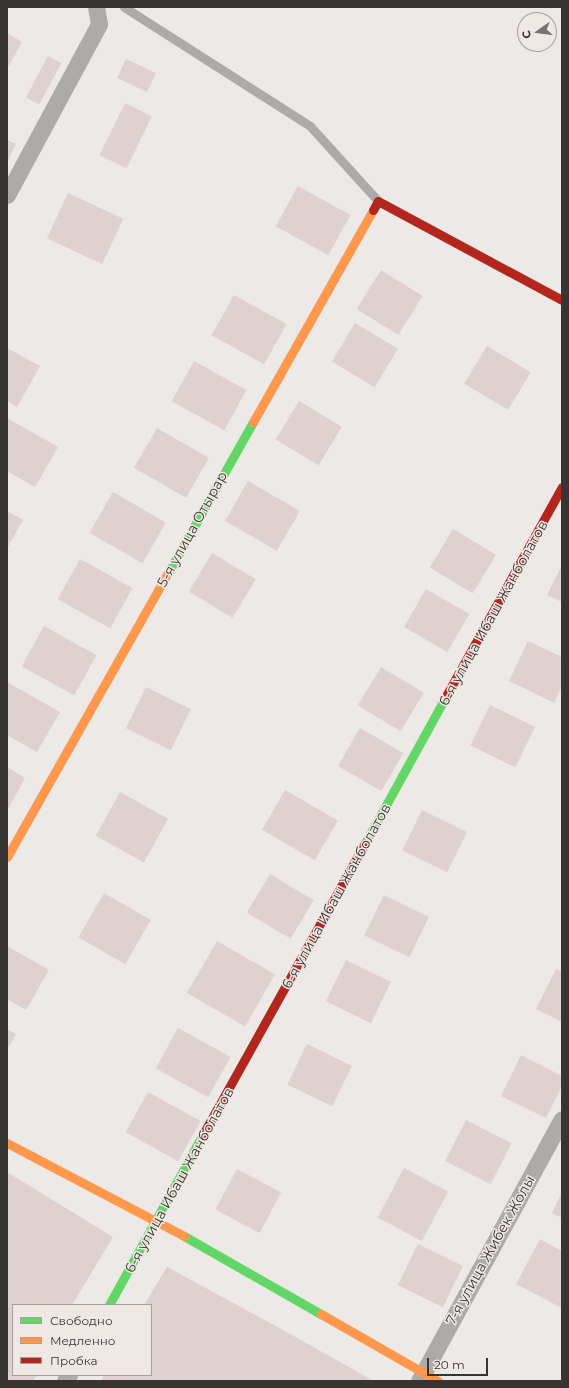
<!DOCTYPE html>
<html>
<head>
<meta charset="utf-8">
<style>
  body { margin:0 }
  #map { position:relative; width:569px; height:1388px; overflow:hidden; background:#ede9e7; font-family:Montserrat,sans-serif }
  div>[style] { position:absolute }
  .building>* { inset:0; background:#ded1cf; transform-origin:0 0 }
  .lane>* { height:9px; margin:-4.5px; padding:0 4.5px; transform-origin:4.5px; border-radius:4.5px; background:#acabaa }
  .street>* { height:17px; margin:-8.5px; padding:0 8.5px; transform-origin:8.5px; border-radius:8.5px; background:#acabaa }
  .fast>* { height:9px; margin:-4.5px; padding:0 4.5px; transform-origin:4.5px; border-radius:4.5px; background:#63d668 }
  .slow>* { height:9px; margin:-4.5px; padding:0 4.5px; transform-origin:4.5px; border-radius:4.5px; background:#ff974d }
  .jam>* { height:9px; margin:-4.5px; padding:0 4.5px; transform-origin:4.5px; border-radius:4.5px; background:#b3261e }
  span { translate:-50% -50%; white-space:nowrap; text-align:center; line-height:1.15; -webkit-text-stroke:3px #f0e8e4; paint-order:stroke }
  .street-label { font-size:14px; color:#373432 }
  .frame { position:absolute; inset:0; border:8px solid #373432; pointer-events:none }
  .legend { position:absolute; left:12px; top:1304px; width:140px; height:72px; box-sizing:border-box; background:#f0e8e4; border:1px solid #a6a09d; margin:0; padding:5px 7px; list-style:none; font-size:12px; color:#373432 }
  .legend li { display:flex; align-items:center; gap:8px; height:20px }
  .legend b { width:20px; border:1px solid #a6a09d }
  .north { position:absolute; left:517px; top:12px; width:40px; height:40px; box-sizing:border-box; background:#f0e8e4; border:1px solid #a6a09d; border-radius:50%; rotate:256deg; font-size:11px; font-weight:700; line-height:16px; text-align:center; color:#373432 }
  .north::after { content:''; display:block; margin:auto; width:14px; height:18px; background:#777371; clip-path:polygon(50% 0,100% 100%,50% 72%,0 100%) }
  .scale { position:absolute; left:427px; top:1358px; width:61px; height:18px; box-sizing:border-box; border:2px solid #373432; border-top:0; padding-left:5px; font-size:12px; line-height:14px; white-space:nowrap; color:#373432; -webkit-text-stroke:3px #f0e8e4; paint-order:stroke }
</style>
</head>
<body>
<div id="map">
  <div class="building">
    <i style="clip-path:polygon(9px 34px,22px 42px,7px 69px,7px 37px)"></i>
    <i style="left:48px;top:56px;width:15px;height:47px;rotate:28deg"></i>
    <i style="left:126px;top:59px;width:33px;height:21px;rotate:25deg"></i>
    <i style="left:125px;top:103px;width:30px;height:58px;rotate:26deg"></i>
    <i style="clip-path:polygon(7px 140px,16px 144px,7px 162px)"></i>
    <i style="left:298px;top:186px;width:60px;height:46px;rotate:29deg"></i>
    <i style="left:68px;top:193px;width:61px;height:50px;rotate:25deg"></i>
    <i style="left:381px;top:270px;width:49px;height:46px;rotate:32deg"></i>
    <i style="left:234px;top:295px;width:60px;height:46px;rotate:29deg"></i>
    <i style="left:355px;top:323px;width:50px;height:45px;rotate:31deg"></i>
    <i style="left:487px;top:346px;width:51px;height:44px;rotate:31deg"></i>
    <i style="clip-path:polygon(7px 348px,40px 366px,17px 407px,7px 401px)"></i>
    <i style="left:194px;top:361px;width:60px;height:46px;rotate:29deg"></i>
    <i style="left:299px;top:401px;width:50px;height:45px;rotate:31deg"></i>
    <i style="clip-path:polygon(7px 418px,58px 447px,35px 487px,7px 471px)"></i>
    <i style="left:157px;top:428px;width:60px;height:46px;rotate:30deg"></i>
    <i style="left:248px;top:481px;width:60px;height:46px;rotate:30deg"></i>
    <i style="left:113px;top:492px;width:61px;height:47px;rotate:30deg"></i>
    <i style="clip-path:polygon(7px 511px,23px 520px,7px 548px)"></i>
    <i style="left:453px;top:529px;width:50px;height:45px;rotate:31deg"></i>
    <i style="left:212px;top:553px;width:51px;height:45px;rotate:31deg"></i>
    <i style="left:80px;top:559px;width:60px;height:46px;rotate:29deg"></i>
    <i style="clip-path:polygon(562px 565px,562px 602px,547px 595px)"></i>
    <i style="left:426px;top:589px;width:50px;height:44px;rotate:30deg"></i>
    <i style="left:44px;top:626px;width:60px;height:46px;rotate:29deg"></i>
    <i style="clip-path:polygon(528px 641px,562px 657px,562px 686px,554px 703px,509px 681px)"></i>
    <i style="left:381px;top:667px;width:50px;height:45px;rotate:31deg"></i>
    <i style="clip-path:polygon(7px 682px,60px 712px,37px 752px,7px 735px)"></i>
    <i style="left:146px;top:687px;width:50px;height:46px;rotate:26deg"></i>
    <i style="left:490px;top:705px;width:50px;height:45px;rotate:26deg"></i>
    <i style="left:360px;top:728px;width:50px;height:44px;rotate:30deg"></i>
    <i style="clip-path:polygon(7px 767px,25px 778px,7px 811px)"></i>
    <i style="left:285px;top:790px;width:61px;height:46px;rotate:30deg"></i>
    <i style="left:120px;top:792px;width:55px;height:50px;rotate:29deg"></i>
    <i style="left:422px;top:810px;width:50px;height:45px;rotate:26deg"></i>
    <i style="left:270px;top:874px;width:51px;height:45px;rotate:31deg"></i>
    <i style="left:104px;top:893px;width:54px;height:51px;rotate:30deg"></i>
    <i style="left:384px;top:895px;width:50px;height:45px;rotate:26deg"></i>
    <i style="left:217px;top:941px;width:67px;height:60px;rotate:30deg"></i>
    <i style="clip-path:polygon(7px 946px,49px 970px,26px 1010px,7px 999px)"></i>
    <i style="left:346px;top:960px;width:50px;height:46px;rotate:26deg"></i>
    <i style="clip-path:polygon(556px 969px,562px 972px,562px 1022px,536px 1009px)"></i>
    <i style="left:178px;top:1028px;width:60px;height:46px;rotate:29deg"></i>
    <i style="clip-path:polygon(7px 1029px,16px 1034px,7px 1049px)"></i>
    <i style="left:307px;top:1044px;width:50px;height:45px;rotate:26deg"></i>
    <i style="clip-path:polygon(521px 1055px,562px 1076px,562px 1086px,546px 1118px,501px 1096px)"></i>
    <i style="left:148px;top:1092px;width:60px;height:46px;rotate:29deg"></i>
    <i style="left:466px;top:1120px;width:51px;height:46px;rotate:27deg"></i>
    <i style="left:404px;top:1168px;width:50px;height:56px;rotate:28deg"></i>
    <i style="left:237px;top:1169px;width:50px;height:46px;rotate:28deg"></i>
    <i style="clip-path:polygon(7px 1172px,113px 1237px,72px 1305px,13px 1305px,13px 1375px,37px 1375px,33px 1381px,7px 1381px)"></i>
    <i style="clip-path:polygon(562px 1192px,562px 1218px,552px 1213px)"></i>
    <i style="clip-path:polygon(540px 1239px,562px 1251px,562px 1308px,516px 1284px)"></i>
    <i style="left:418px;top:1244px;width:50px;height:46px;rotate:26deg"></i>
    <i style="clip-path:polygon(167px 1267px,274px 1325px,374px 1381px,101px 1381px,104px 1375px,151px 1375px,151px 1305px,144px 1305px)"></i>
  </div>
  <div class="lane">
    <i style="left:124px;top:7px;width:221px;rotate:32.6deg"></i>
    <i style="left:310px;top:126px;width:101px;rotate:47.8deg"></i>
  </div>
  <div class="street">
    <i style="left:7px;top:195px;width:194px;rotate:-61.7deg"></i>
    <i style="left:99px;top:24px;width:17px;rotate:-100deg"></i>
    <i style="left:65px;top:1381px;width:7px;rotate:-56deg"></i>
    <i style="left:419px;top:1381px;width:298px;rotate:-61.4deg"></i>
  </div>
  <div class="fast">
    <i style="left:169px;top:571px;width:171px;rotate:-60.6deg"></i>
    <i style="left:365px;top:843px;width:168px;rotate:-61.1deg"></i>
    <i style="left:184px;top:1236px;width:158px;rotate:29.7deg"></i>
    <i style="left:109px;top:1305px;width:193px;rotate:-61.2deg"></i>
  </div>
  <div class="slow">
    <i style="left:253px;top:422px;width:244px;rotate:-60.5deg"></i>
    <i style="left:7px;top:857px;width:329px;rotate:-60.5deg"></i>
    <i style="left:7px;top:1143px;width:200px;rotate:27.7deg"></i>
    <i style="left:321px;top:1314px;width:135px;rotate:29.8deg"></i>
  </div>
  <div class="jam">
    <i style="left:373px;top:210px;width:10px;rotate:-61deg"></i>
    <i style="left:378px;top:201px;width:209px;rotate:28.3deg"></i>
    <i style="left:446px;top:696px;width:239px;rotate:-61deg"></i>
    <i style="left:202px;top:1136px;width:335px;rotate:-60.9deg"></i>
  </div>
  <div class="street-label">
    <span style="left:192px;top:529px;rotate:-61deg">5-я улица Отырар</span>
    <span style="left:493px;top:613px;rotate:-61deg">6-я улица Ибаш Жанболатов</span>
    <span style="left:336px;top:896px;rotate:-61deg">6-я улица Ибаш Жанболатов</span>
    <span style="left:179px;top:1180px;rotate:-61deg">6-я улица Ибаш Жанболатов</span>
    <span style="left:490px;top:1250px;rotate:-61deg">7-я улица Жибек Жолы</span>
  </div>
  <div class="frame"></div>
  <ul class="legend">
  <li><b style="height:5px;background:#63d668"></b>Свободно</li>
  <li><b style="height:5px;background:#ff974d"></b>Медленно</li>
  <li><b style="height:5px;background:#b3261e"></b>Пробка</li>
  </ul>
  <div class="north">С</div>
  <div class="scale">20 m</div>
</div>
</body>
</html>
